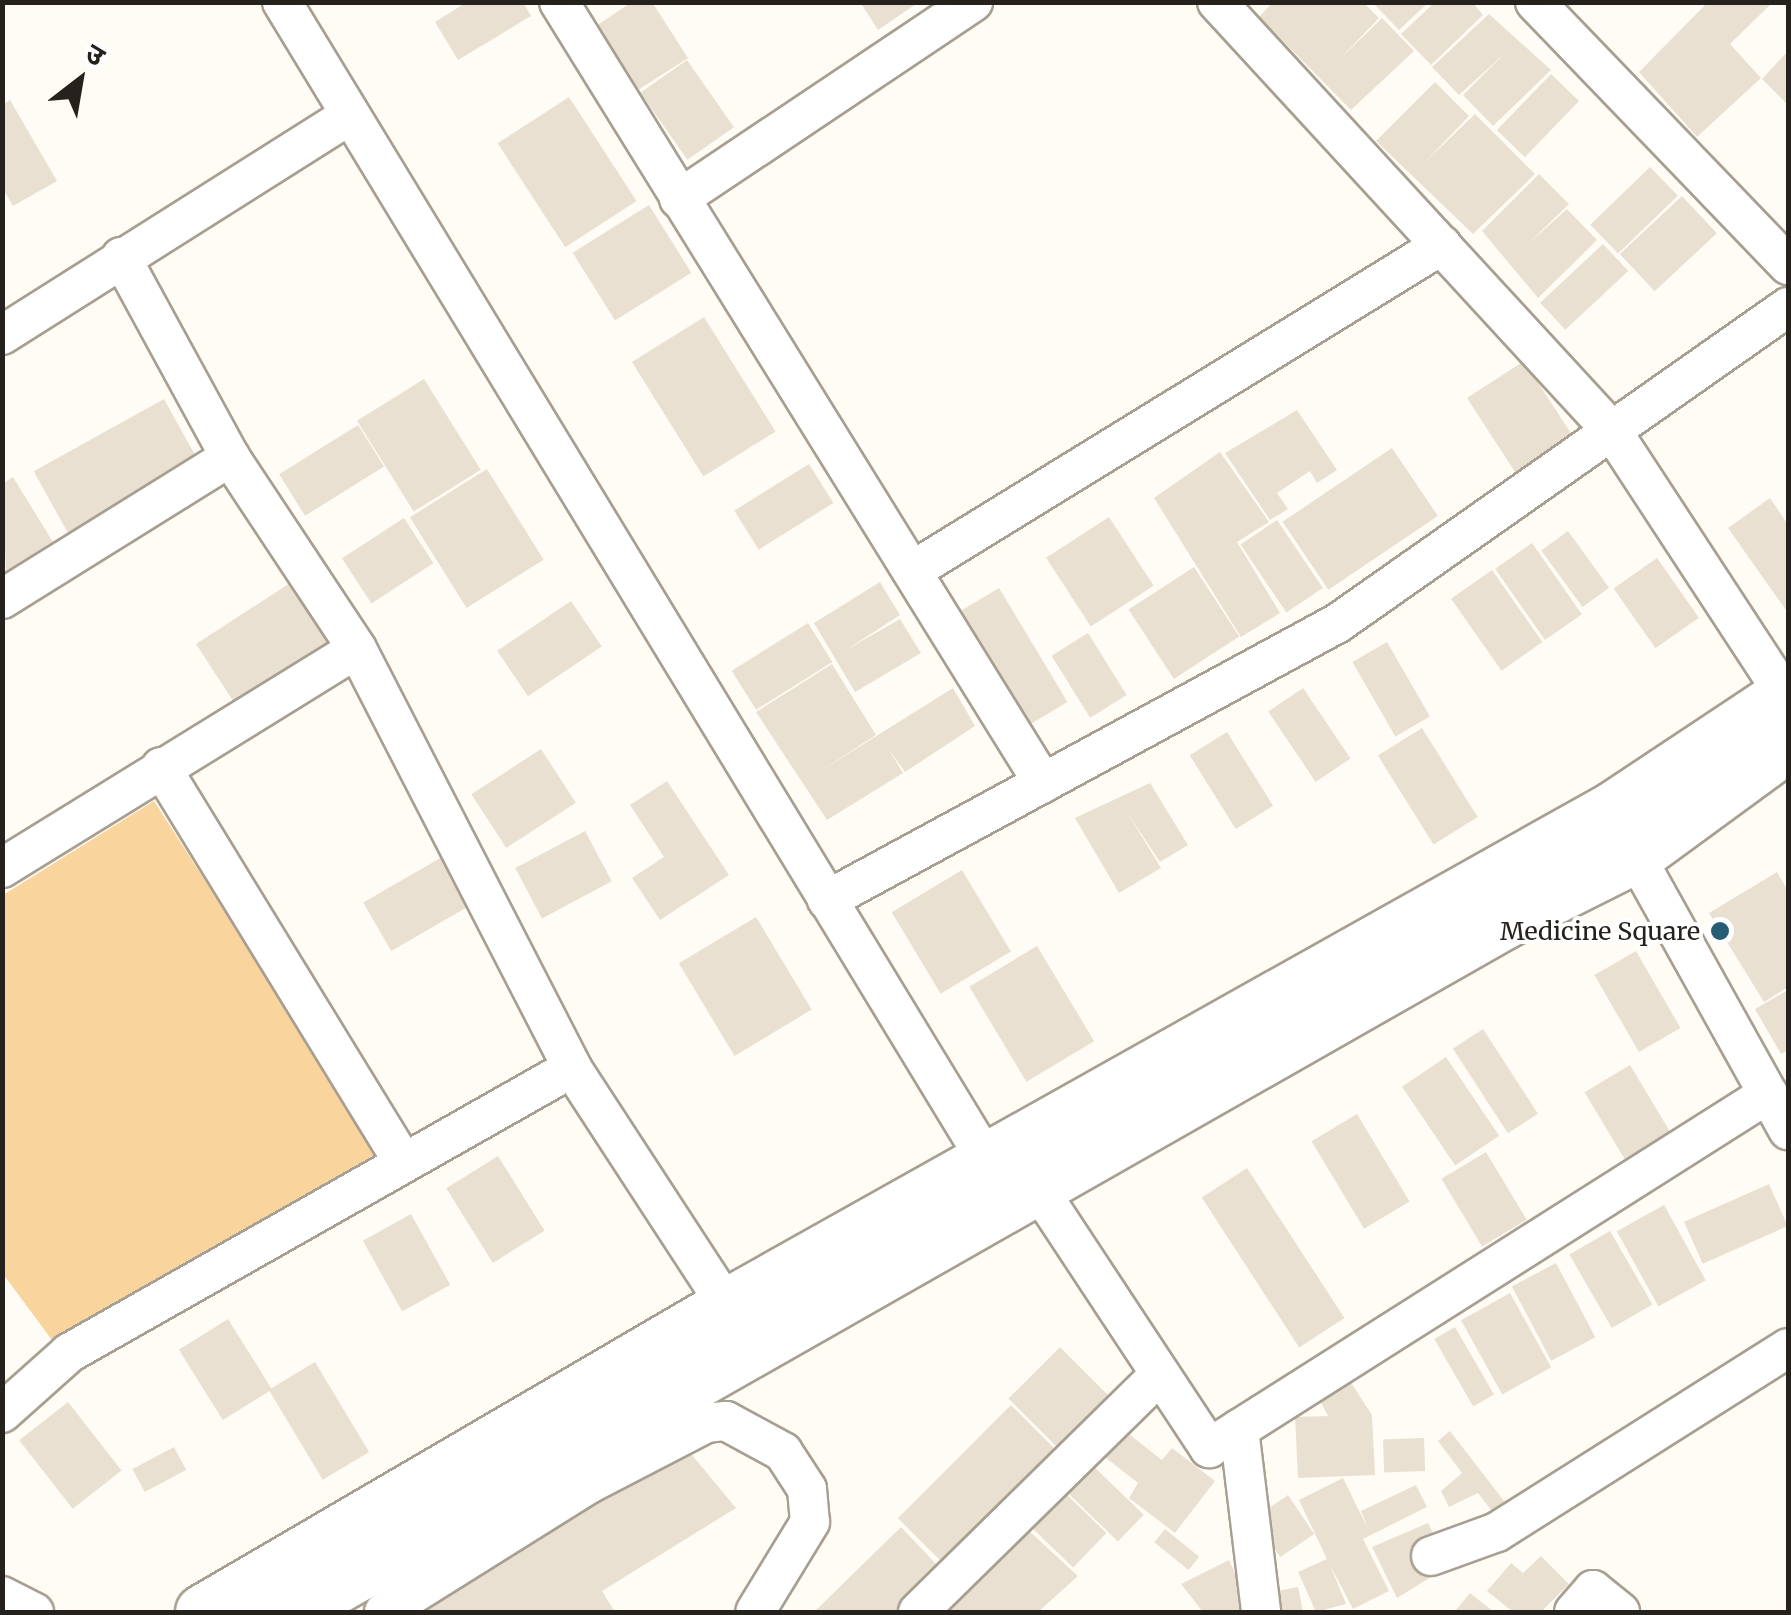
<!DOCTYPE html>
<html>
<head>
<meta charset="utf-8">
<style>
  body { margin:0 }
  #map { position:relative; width:1791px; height:1615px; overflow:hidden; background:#fffbf5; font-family:Merriweather,"Noto Sans Devanagari",serif }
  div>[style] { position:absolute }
  .green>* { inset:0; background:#f9d49c }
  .building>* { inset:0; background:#eae0d2; transform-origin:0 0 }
  .roads { filter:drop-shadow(2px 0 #a79f91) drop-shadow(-2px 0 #a79f91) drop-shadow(0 2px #a79f91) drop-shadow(0 -2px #a79f91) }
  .street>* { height:38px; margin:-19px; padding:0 19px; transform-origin:19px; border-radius:19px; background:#fff }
  .secondary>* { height:55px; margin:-27.5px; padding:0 27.5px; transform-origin:27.5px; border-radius:27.5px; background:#fff }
  .dots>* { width:28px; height:28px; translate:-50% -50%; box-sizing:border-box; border:5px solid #fff; border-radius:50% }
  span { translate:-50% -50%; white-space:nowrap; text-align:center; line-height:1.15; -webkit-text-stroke:8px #fff; paint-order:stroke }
  .poi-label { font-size:25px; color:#25221d }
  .right { translate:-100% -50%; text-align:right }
  .frame { position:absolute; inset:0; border:5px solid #25221d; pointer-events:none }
  .north { position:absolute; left:30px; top:30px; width:100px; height:100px; -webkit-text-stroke:8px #fff; paint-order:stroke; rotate:31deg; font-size:28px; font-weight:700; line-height:40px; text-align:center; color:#25221d }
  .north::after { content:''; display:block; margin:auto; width:35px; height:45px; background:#25221d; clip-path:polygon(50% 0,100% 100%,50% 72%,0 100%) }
</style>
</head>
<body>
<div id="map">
  <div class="green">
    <i style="clip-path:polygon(154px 801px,379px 1152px,55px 1344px,3px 1274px,3px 895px)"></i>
  </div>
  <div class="building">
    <i style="clip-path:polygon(467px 2px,523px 2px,531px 16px,458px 60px,435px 22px)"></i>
    <i style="clip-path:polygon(632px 2px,652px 2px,688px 58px,638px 90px,596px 26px)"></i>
    <i style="clip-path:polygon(860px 2px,919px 2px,878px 30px)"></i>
    <i style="clip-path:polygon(1273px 2px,1363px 2px,1379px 18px,1340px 59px,1382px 18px,1414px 51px,1351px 110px,1259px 17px)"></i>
    <i style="clip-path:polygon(1372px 2px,1429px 2px,1399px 30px)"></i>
    <i style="clip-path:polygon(1435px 2px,1472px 2px,1483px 15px,1431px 65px,1401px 34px)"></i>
    <i style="clip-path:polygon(1708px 2px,1773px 2px,1730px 44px,1761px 78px,1697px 137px,1639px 72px)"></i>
    <i style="clip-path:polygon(1489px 14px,1551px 70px,1493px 126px,1463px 95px,1505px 53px,1459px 95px,1432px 67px)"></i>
    <i style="clip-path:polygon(1788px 51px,1788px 105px,1762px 79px)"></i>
    <i style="left:687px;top:60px;width:82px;height:57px;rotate:55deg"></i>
    <i style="left:1551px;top:74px;width:39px;height:78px;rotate:44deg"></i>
    <i style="clip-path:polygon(1435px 82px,1469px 116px,1425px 162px,1475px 114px,1535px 174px,1473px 234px,1376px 141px)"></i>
    <i style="left:569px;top:97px;width:124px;height:85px;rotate:57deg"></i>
    <i style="clip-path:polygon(10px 100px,57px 181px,13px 206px,2px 187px,2px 105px)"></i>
    <i style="left:1650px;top:167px;width:40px;height:83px;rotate:46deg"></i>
    <i style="clip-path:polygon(1539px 174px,1569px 204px,1527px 245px,1567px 209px,1597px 240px,1538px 298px,1482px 231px)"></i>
    <i style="left:1682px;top:196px;width:51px;height:85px;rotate:47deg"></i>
    <i style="left:649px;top:205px;width:80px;height:90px;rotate:58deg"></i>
    <i style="left:1603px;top:244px;width:37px;height:86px;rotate:47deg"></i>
    <i style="left:704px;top:317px;width:135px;height:85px;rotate:58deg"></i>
    <i style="left:1524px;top:361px;width:90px;height:68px;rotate:57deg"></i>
    <i style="left:424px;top:379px;width:107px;height:79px;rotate:58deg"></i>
    <i style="left:164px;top:399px;width:79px;height:149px;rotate:61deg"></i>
    <i style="clip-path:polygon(1297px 410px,1337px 470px,1317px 483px,1310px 471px,1277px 493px,1288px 509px,1270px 520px,1225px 453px)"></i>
    <i style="left:358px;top:425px;width:49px;height:93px;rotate:58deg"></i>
    <i style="left:1392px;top:448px;width:82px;height:132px;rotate:56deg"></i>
    <i style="clip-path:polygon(1220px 452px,1269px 522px,1237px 542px,1280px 613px,1241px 637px,1154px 498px)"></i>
    <i style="left:809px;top:464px;width:46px;height:88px;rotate:58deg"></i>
    <i style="left:487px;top:469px;width:107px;height:91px;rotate:58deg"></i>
    <i style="clip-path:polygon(13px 477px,53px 542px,6px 571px,2px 484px)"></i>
    <i style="clip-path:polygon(1770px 498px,1788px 525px,1788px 613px,1728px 528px)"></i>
    <i style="left:1109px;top:517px;width:82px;height:75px;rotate:57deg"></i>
    <i style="left:404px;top:518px;width:54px;height:74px;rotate:57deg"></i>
    <i style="left:1277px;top:520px;width:82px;height:44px;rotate:56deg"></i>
    <i style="left:1568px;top:531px;width:70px;height:33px;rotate:54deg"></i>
    <i style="left:1532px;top:543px;width:87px;height:45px;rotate:55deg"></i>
    <i style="left:1657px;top:558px;width:73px;height:53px;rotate:55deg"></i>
    <i style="left:1194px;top:567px;width:83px;height:78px;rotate:57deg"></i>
    <i style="left:1492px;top:570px;width:88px;height:50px;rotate:55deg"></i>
    <i style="clip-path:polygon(880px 582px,900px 615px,846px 650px,900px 619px,921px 653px,855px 692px,814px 623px)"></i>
    <i style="left:290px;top:583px;width:81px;height:112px;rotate:57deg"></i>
    <i style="left:999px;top:588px;width:133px;height:56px;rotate:59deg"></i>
    <i style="left:571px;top:601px;width:55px;height:89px;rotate:56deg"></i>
    <i style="left:808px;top:623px;width:46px;height:90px;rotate:58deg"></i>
    <i style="left:1088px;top:633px;width:73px;height:43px;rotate:58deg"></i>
    <i style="left:1387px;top:642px;width:86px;height:40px;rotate:60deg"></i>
    <i style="clip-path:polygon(832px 664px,876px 735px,819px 772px,953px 688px,975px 726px,905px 772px,888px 748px,903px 773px,827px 820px,756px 712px)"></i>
    <i style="left:1303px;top:688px;width:85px;height:42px;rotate:56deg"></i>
    <i style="left:1422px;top:728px;width:105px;height:52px;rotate:58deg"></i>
    <i style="left:1227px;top:732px;width:87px;height:44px;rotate:58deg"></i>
    <i style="left:541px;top:749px;width:64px;height:83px;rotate:57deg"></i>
    <i style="clip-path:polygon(667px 781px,729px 875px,660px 920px,632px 878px,664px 857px,630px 805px)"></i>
    <i style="clip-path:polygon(1150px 783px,1188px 845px,1160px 862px,1127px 812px,1161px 868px,1119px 893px,1075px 818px)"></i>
    <i style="left:585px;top:831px;width:57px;height:79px;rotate:62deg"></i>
    <i style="left:442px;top:857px;width:56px;height:91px;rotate:60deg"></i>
    <i style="left:962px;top:870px;width:95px;height:82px;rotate:59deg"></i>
    <i style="clip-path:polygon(1777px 872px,1788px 891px,1788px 987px,1764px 1002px,1709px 913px)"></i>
    <i style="left:756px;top:917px;width:108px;height:90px;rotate:59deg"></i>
    <i style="left:1037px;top:946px;width:111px;height:79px;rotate:59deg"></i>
    <i style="left:1636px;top:951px;width:89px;height:48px;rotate:60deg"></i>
    <i style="clip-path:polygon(1788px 990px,1788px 1050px,1781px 1054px,1755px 1009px)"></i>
    <i style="left:1483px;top:1029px;width:101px;height:36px;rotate:57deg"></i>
    <i style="left:1446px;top:1057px;width:95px;height:53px;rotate:56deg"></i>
    <i style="left:1630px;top:1065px;width:88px;height:53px;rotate:59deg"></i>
    <i style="left:1357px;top:1114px;width:102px;height:53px;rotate:59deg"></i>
    <i style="left:1486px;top:1152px;width:79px;height:52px;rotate:59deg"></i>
    <i style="left:498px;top:1156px;width:88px;height:61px;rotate:58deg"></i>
    <i style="left:1247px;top:1168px;width:179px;height:54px;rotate:57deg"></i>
    <i style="left:1769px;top:1184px;width:46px;height:93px;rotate:66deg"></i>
    <i style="left:1664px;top:1205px;width:86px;height:54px;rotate:61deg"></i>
    <i style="left:411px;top:1214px;width:81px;height:55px;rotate:61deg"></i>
    <i style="left:1610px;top:1231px;width:85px;height:47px;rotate:60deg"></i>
    <i style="left:1556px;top:1263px;width:84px;height:50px;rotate:62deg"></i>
    <i style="left:1510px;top:1293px;width:85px;height:56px;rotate:61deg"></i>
    <i style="left:228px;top:1319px;width:83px;height:58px;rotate:58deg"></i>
    <i style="left:1455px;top:1327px;width:78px;height:24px;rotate:60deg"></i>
    <i style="left:1060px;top:1347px;width:88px;height:73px;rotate:45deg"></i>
    <i style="left:315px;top:1362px;width:105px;height:54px;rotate:59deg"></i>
    <i style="clip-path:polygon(1348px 1378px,1372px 1415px,1375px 1475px,1298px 1478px,1295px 1417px,1328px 1416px,1317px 1395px)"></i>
    <i style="left:68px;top:1402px;width:87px;height:62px;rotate:52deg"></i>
    <i style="left:1011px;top:1405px;width:71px;height:160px;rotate:45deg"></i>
    <i style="clip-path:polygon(1121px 1428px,1162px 1460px,1172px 1448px,1215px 1481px,1175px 1533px,1129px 1498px,1138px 1483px,1101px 1454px)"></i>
    <i style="clip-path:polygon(1450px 1431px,1511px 1510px,1498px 1519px,1478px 1493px,1449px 1507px,1441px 1491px,1462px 1473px,1438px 1441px)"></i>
    <i style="left:1424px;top:1438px;width:33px;height:41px;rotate:88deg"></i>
    <i style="clip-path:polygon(682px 1443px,736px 1508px,602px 1591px,615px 1612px,396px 1612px)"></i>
    <i style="left:174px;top:1447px;width:26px;height:47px;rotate:62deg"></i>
    <i style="left:1089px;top:1462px;width:76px;height:37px;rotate:44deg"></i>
    <i style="clip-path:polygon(1343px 1478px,1368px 1529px,1361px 1511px,1416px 1485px,1427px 1507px,1363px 1539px,1389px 1591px,1353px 1609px,1330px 1565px,1346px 1604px,1316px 1612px,1298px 1572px,1327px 1559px,1299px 1500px)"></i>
    <i style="left:1064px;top:1492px;width:59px;height:48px;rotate:44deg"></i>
    <i style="left:1288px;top:1495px;width:47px;height:41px;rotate:56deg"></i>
    <i style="clip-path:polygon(1428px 1523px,1436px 1539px,1417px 1548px,1431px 1577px,1397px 1598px,1372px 1547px)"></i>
    <i style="clip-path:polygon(901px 1527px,940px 1568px,894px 1612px,814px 1612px)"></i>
    <i style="left:1165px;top:1529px;width:44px;height:17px;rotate:39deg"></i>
    <i style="clip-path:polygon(1028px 1530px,1078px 1576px,1038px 1612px,943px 1612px)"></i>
    <i style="clip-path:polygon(1541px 1556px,1569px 1584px,1541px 1612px,1513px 1612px,1487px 1591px,1511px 1563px,1523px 1573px)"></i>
    <i style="clip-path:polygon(1229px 1560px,1252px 1612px,1203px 1612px,1181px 1584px)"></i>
    <i style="clip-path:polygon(1298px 1587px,1303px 1612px,1267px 1612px,1263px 1594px)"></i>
    <i style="clip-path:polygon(1470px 1593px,1494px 1612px,1456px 1610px)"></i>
  </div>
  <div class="roads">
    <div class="street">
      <i style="left:282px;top:2px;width:1378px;rotate:58.69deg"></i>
      <i style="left:559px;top:2px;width:919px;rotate:58.21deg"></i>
      <i style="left:1217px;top:2px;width:583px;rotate:47.36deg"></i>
      <i style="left:1612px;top:431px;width:316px;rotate:56.8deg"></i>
      <i style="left:1535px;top:2px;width:365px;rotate:46.1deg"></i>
      <i style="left:679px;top:199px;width:354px;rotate:-33.8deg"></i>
      <i style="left:121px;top:257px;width:228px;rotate:61.4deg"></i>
      <i style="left:230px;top:457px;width:230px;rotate:56.5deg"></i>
      <i style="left:357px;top:649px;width:471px;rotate:62.8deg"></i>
      <i style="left:572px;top:1068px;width:284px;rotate:56.9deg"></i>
      <i style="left:2px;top:335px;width:408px;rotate:-32.3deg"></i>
      <i style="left:912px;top:571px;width:622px;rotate:-31.6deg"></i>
      <i style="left:2px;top:599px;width:269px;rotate:-31.9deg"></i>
      <i style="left:161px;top:767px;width:463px;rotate:58.5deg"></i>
      <i style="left:1635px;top:855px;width:315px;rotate:60.9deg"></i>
      <i style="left:2px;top:868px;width:417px;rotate:-31.7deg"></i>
      <i style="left:827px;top:900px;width:581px;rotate:-28.46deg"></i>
      <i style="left:1338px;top:623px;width:550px;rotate:-35.08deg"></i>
      <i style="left:1037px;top:1187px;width:313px;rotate:56.6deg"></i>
      <i style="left:1209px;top:1448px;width:662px;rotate:-32.35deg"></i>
      <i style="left:2px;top:1413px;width:90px;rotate:-41.8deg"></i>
      <i style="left:69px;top:1353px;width:578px;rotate:-29.54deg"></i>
      <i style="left:1239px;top:1429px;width:184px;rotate:83.1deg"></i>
      <i style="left:1431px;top:1556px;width:70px;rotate:-20deg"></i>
      <i style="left:1497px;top:1532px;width:344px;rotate:-32.3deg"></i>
      <i style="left:2px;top:1596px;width:36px;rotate:27deg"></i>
      <i style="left:384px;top:1612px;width:242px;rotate:-32deg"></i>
      <i style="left:589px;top:1484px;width:132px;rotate:-27.5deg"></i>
      <i style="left:706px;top:1423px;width:20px;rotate:-6deg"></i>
      <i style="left:726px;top:1421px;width:65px;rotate:28.5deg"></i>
      <i style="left:783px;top:1452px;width:44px;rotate:57deg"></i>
      <i style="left:807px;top:1489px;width:33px;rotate:85deg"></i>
      <i style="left:810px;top:1522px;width:105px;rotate:121.4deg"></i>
      <i style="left:918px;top:1612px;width:339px;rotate:-44.5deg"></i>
      <i style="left:1574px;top:1612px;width:29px;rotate:-49deg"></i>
      <i style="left:1593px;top:1590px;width:35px;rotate:39deg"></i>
    </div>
    <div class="secondary">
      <i style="left:203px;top:1612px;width:607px;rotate:-30.28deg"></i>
      <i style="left:727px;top:1306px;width:1018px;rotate:-29.28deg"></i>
      <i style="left:1615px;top:808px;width:208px;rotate:-33.6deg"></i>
      <i style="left:289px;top:1612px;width:1399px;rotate:-29.64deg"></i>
      <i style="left:1505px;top:920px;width:145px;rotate:-26.6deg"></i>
      <i style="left:1635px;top:855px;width:190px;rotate:-36.2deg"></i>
    </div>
  </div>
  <div class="dots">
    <i style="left:1720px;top:931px;background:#255d77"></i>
  </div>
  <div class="poi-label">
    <span class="right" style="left:1700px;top:931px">Medicine Square</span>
  </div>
  <div class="frame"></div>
  <div class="north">उ</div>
</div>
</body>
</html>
